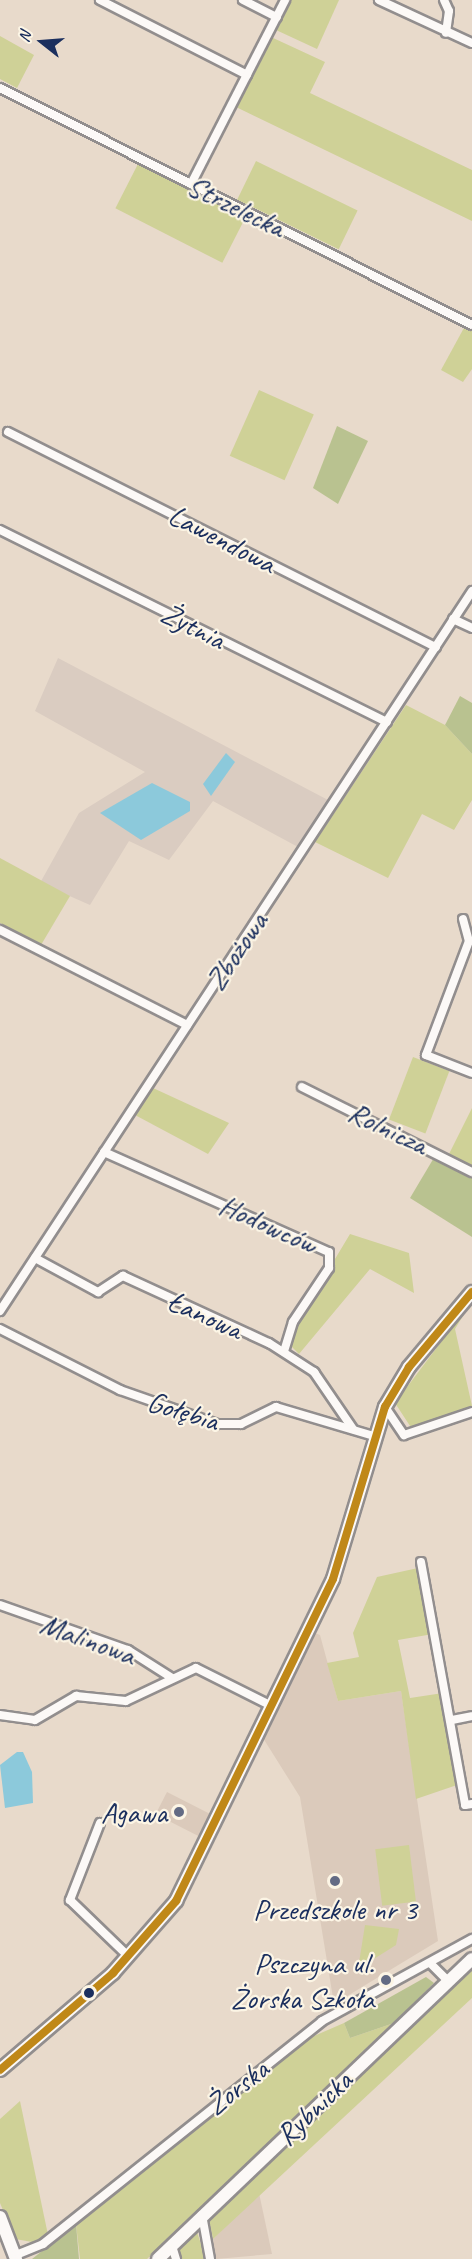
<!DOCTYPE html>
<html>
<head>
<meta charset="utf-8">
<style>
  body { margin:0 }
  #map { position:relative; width:472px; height:2259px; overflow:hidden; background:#e8dacb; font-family:Caveat,sans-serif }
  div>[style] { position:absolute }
  .built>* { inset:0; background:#dbcabb; transform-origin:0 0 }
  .industrial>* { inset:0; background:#daccc1 }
  .green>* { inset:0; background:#cfd197; transform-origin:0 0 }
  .forest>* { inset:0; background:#b9c290 }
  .water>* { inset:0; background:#8cc9db }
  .roads { filter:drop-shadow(2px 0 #928e8e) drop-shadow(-2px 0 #928e8e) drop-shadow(0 2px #928e8e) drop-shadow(0 -2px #928e8e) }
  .street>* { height:8px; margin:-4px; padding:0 4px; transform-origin:4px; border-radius:4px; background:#fcf9f7 }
  .secondary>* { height:12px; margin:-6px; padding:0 6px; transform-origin:6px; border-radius:6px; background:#fcf9f7 }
  .bus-1>* { height:8px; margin:-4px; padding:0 4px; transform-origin:4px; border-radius:4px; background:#c08818 }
  .dots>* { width:16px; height:16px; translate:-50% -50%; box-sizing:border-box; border:3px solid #fcf5e5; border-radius:50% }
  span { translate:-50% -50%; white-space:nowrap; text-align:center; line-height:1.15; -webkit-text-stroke:4.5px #fcf5e5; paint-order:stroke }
  .street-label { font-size:30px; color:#1b2f5e }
  .poi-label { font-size:30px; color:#1b2f5e }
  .right { translate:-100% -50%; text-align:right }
  .north { position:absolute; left:12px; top:12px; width:60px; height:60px; -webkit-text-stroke:4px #fcf5e5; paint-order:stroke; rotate:287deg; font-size:16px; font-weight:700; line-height:24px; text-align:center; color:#1b2f5e }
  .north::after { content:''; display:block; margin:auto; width:21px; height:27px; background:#1b2f5e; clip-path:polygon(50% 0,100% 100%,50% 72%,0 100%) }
</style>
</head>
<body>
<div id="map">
  <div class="built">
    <i style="clip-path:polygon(315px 1633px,320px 1635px,338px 1701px,401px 1691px,438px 1941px,334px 2004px,300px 1797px,263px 1738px)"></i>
    <i style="left:167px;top:1792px;width:49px;height:25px;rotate:27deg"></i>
    <i style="clip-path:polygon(259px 2193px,272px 2254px,216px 2259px,213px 2239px)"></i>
  </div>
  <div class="industrial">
    <i style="clip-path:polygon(58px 658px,328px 800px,298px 847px,213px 801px,169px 860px,129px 841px,90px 905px,40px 883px,79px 813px,145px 772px,35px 711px)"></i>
  </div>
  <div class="green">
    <i style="clip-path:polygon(290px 0,339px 0,317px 49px,276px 30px)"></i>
    <i style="clip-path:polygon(0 36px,34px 55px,17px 88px,0 79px)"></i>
    <i style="clip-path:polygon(271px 37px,325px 62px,310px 93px,472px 170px,472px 221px,236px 107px)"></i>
    <i style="left:256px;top:161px;width:113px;height:43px;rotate:26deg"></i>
    <i style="left:139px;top:162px;width:120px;height:52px;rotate:27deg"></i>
    <i style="clip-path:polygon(465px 326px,472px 330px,472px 369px,463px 382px,441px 370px)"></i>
    <i style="left:259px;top:390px;width:60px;height:72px;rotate:24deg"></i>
    <i style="clip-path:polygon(406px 705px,445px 725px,472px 754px,472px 800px,454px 830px,422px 814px,388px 878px,315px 842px)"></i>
    <i style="clip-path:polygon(0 858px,70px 896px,41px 945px,0 923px)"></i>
    <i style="left:413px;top:1057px;width:39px;height:67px;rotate:21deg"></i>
    <i style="clip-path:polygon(153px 1088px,229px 1123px,208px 1154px,135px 1115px)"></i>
    <i style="clip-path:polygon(472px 1108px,472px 1168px,449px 1154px)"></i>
    <i style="clip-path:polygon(350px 1234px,409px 1253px,414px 1293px,370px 1269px,299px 1354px,291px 1346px,296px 1324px)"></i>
    <i style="clip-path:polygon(472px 1301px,455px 1329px,472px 1406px,412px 1429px,395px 1403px)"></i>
    <i style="clip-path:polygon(418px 1568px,433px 1634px,398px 1640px,410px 1698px,443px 1693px,457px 1785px,416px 1799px,401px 1691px,338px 1701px,327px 1663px,359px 1657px,353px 1633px,377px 1577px)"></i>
    <i style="left:409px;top:1845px;width:57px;height:34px;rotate:83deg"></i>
    <i style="clip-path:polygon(365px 1925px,399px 1929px,396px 1945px,358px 1969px)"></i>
    <i style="clip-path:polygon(472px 1967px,472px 1998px,213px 2239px,209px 2220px,218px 2210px)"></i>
    <i style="clip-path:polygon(344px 2023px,350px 2038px,394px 2023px,147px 2259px,80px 2259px,76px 2224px,249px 2084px,314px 2036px)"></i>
    <i style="clip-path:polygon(20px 2101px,48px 2235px,38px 2243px,15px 2239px,0 2203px,0 2119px)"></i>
    <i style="clip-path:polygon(197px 2232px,206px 2259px,181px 2259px,178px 2249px)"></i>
  </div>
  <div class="forest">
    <i style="clip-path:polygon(337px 426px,368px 441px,338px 504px,313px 488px)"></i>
    <i style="clip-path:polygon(460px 696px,472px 703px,472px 754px,445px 725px)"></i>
    <i style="clip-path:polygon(435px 1156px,472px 1177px,472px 1237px,410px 1198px)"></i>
    <i style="clip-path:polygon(426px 1977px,434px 1983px,394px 2023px,350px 2038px,344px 2023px)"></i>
    <i style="clip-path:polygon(76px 2224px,79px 2259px,32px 2259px)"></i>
  </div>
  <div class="water">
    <i style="clip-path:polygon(226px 753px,235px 762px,211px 796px,203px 784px)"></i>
    <i style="clip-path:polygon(152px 783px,190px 802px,190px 811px,141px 840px,100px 813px)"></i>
    <i style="clip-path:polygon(17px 1752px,23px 1752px,32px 1772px,33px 1803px,5px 1808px,0 1765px)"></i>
  </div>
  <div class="roads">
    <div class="street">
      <i style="left:100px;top:0;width:165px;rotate:27deg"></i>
      <i style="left:243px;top:0;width:38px;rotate:27deg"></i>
      <i style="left:379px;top:0;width:102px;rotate:24.8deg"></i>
      <i style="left:444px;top:0;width:12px;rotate:66deg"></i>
      <i style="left:449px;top:11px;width:22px;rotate:98deg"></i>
      <i style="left:0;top:88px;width:528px;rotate:26.66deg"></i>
      <i style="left:191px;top:184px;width:207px;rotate:-62.9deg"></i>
      <i style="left:8px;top:432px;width:479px;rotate:26.7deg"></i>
      <i style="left:0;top:530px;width:432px;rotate:26.4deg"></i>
      <i style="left:453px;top:619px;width:21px;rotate:25deg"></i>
      <i style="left:463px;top:919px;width:23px;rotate:75deg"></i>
      <i style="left:469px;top:941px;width:122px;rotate:110.7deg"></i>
      <i style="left:426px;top:1055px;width:49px;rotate:21.4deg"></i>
      <i style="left:0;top:930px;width:210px;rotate:26.9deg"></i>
      <i style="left:302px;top:1087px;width:190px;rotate:26.6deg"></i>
      <i style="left:104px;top:1152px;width:246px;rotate:24deg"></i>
      <i style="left:329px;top:1252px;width:16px;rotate:90deg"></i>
      <i style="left:329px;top:1268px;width:65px;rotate:123.7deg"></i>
      <i style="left:293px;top:1322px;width:30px;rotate:107deg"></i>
      <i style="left:35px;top:1258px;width:72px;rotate:28.4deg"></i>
      <i style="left:98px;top:1292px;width:30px;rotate:-33deg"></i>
      <i style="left:123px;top:1276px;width:161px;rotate:24.7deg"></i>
      <i style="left:269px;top:1343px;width:54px;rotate:32.8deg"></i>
      <i style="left:314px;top:1372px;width:69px;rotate:55.6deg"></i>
      <i style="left:0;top:1311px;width:861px;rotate:-56.75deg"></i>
      <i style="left:0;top:1329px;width:135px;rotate:26.9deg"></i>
      <i style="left:120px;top:1390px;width:103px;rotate:19.3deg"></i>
      <i style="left:217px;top:1424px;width:24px"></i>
      <i style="left:241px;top:1424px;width:39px;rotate:-26deg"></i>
      <i style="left:276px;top:1407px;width:102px;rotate:16.5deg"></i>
      <i style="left:385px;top:1407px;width:34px;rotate:56deg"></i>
      <i style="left:404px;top:1435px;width:72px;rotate:-18.7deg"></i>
      <i style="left:421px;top:1562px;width:247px;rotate:79.7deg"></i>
      <i style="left:465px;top:1805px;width:7px;rotate:-8deg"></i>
      <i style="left:0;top:1605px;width:136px;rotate:19.4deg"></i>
      <i style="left:128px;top:1650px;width:52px;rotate:32.5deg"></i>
      <i style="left:0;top:1715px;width:35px;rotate:8deg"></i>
      <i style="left:35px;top:1720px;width:48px;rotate:-30.3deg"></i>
      <i style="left:76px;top:1696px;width:50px;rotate:5.7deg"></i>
      <i style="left:126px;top:1701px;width:77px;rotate:-25.2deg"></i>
      <i style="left:196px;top:1668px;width:85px;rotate:26.6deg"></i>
      <i style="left:452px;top:1720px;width:20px;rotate:-11deg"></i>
      <i style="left:100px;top:1823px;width:83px;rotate:111.3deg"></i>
      <i style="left:70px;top:1900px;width:82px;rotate:44deg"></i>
      <i style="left:430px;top:1963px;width:25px;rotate:45deg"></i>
      <i style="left:202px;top:2215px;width:45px;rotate:79.7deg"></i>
      <i style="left:172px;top:2246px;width:14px;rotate:73deg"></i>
      <i style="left:16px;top:2255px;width:29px;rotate:-22deg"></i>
      <i style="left:43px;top:2244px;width:357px;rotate:-38.6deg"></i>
      <i style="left:322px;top:2021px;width:171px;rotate:-28.7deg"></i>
    </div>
    <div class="secondary">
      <i style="left:0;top:2070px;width:149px;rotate:-40.6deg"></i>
      <i style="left:113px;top:1973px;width:96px;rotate:-48.8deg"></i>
      <i style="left:176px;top:1901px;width:358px;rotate:-64deg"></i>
      <i style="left:333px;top:1579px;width:180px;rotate:-73.2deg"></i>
      <i style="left:385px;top:1407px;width:47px;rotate:-59deg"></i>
      <i style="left:409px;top:1367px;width:98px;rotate:-50deg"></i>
      <i style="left:0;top:2217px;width:45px;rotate:69.1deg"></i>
      <i style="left:158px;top:2259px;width:434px;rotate:-43.7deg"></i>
    </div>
  </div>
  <div class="bus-1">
    <i style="left:0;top:2070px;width:149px;rotate:-40.6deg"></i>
    <i style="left:113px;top:1973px;width:96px;rotate:-48.8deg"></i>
    <i style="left:176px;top:1901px;width:358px;rotate:-64deg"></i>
    <i style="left:333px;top:1579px;width:180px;rotate:-73.2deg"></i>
    <i style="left:385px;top:1407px;width:47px;rotate:-59deg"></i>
    <i style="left:409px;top:1367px;width:98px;rotate:-50deg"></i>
  </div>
  <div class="dots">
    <i style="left:179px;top:1812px;background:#636b84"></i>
    <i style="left:335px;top:1881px;background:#636b84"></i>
    <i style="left:386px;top:1980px;background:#636b84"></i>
    <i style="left:89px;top:1993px;background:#1b2f5e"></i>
  </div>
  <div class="street-label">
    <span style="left:236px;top:206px;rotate:26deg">Strzelecka</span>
    <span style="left:222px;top:539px;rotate:27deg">Lawendowa</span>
    <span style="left:193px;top:626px;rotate:27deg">Żytnia</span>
    <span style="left:236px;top:951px;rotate:-56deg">Zbożowa</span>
    <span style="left:388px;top:1128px;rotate:26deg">Rolnicza</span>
    <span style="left:268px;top:1224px;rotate:24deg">Hodowców</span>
    <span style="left:205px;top:1315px;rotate:24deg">Łanowa</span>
    <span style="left:183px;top:1411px;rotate:17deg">Gołębia</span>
    <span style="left:88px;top:1639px;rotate:20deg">Malinowa</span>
    <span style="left:237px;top:2087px;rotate:-38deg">Żorska</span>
    <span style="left:314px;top:2108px;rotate:-44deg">Rybnicka</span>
  </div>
  <div class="poi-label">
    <span class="right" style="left:167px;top:1812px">Agawa</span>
    <span style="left:335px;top:1909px">Przedszkole nr 3</span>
    <span class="right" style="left:374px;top:1980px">Pszczyna ul.<br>Żorska Szkoła</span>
  </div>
  <div class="north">N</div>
</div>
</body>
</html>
